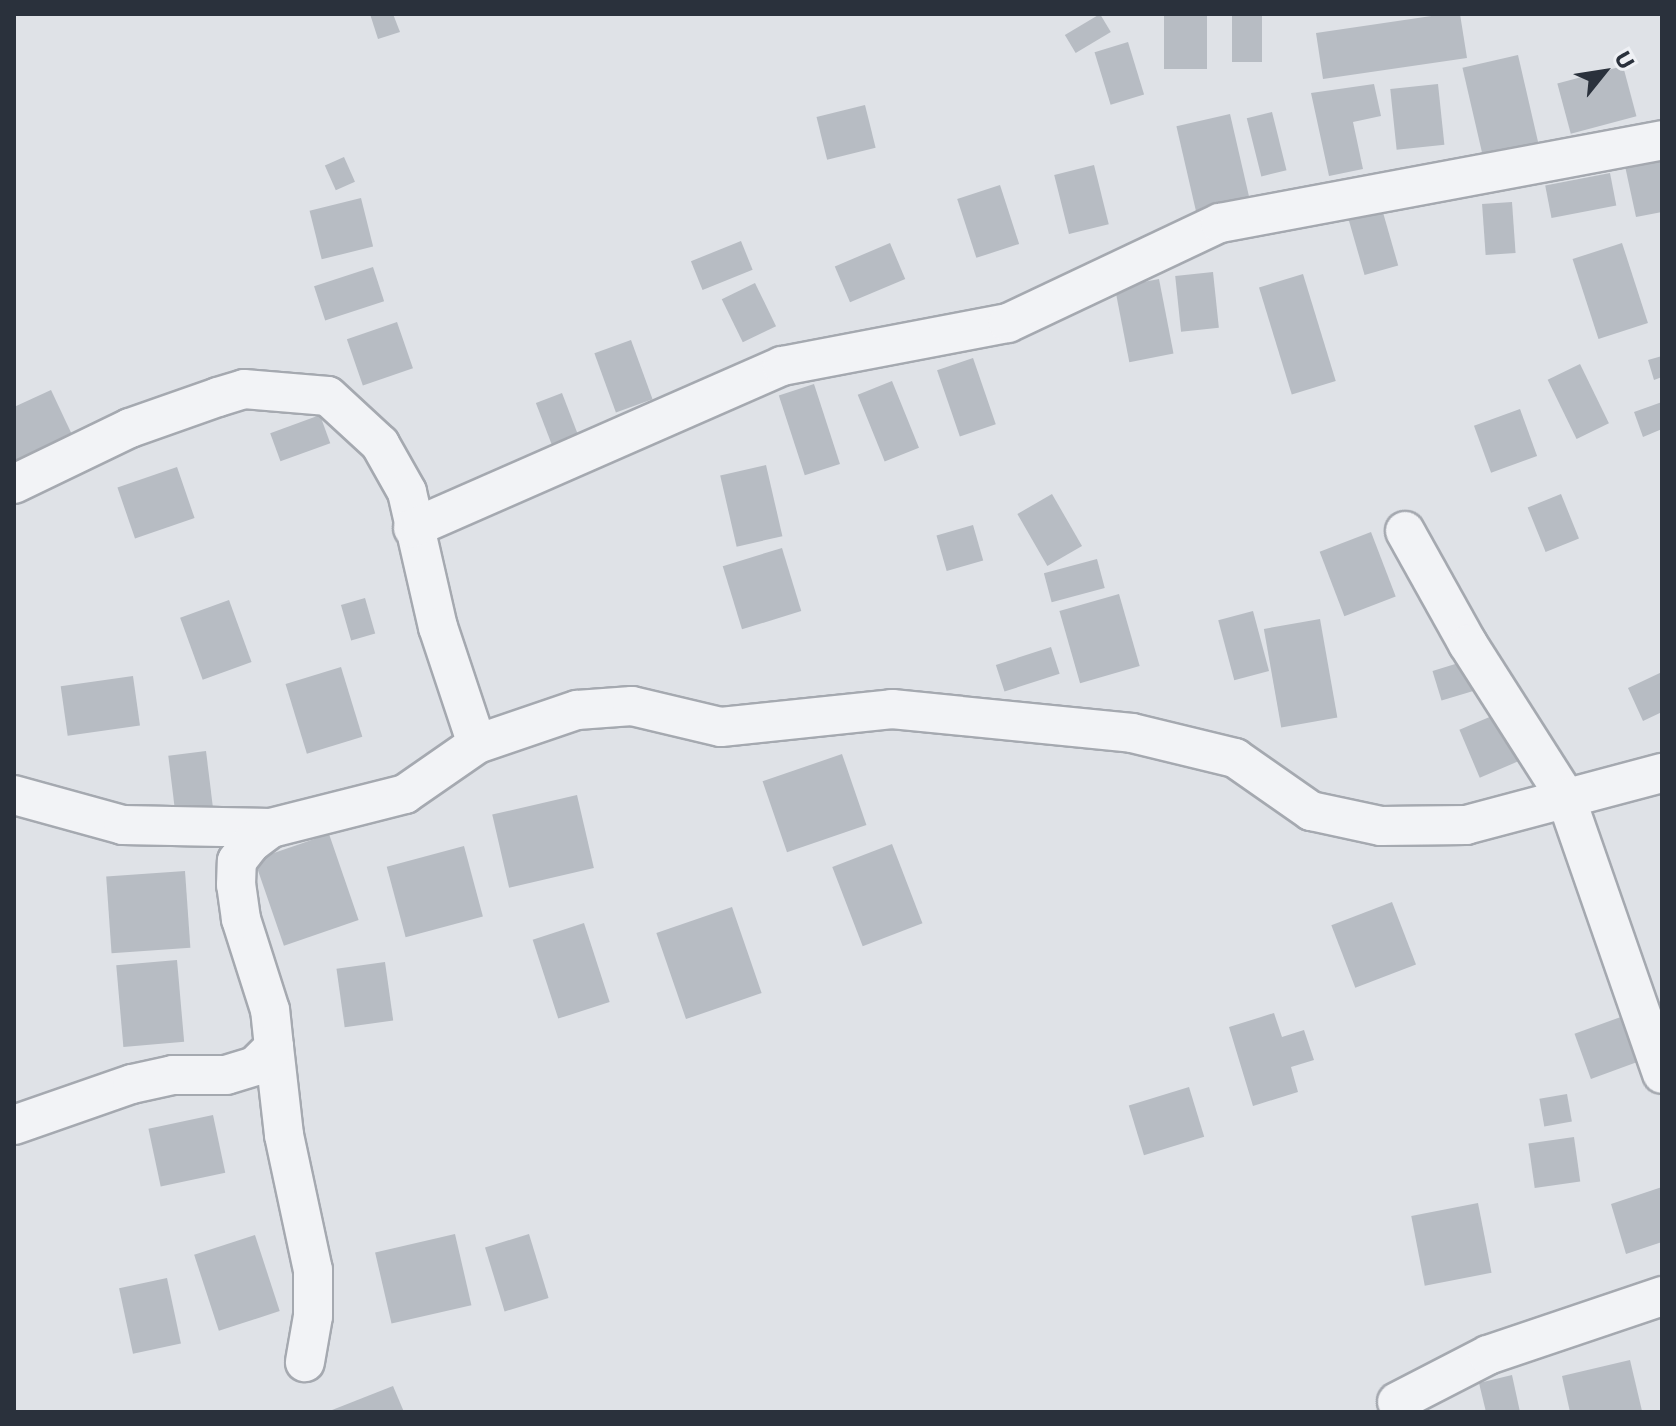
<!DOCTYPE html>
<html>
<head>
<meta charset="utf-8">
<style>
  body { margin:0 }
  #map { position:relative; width:1676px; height:1426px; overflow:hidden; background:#dfe2e7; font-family:Commissioner,sans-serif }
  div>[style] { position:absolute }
  .building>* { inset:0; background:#b7bcc3; transform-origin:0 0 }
  .roads { filter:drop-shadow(2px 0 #a5a9b0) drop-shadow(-2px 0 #a5a9b0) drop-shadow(0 2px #a5a9b0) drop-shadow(0 -2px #a5a9b0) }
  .street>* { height:38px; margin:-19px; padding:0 19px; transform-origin:19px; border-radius:19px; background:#f2f3f6 }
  span { translate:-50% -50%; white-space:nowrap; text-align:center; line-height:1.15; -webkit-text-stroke:6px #eff1f5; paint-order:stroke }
  .frame { position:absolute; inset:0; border:16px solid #2a313c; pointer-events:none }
  .north { position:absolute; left:1564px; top:32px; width:80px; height:80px; -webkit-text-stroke:6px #eff1f5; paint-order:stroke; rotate:60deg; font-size:22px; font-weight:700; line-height:32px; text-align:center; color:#2a313c }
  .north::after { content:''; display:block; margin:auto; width:28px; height:36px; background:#2a313c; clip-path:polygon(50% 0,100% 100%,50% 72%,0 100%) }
</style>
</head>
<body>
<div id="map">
  <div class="building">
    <i style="clip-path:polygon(370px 14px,393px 14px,400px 32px,378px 39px)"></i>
    <i style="left:1100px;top:14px;width:21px;height:41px;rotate:59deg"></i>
    <i style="left:1164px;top:14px;width:43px;height:55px"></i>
    <i style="left:1232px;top:14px;width:30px;height:48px"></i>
    <i style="clip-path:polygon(1445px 14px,1460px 14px,1467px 58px,1323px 79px,1316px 33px)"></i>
    <i style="left:1128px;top:42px;width:55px;height:35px;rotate:73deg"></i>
    <i style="left:1518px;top:55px;width:100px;height:57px;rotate:77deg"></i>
    <i style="left:1623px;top:66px;width:52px;height:68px;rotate:75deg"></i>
    <i style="clip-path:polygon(1374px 84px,1381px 116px,1353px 122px,1363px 169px,1329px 176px,1311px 93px)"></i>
    <i style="left:1438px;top:84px;width:61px;height:48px;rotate:84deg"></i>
    <i style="left:865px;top:105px;width:44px;height:50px;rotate:76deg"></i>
    <i style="left:1272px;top:112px;width:60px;height:26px;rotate:76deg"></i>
    <i style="left:1230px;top:114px;width:92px;height:55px;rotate:77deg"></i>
    <i style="left:344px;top:157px;width:27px;height:21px;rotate:66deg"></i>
    <i style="clip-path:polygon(1662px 159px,1662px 212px,1636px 217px,1625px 166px)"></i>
    <i style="left:1094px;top:165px;width:61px;height:41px;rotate:76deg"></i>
    <i style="left:1610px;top:173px;width:33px;height:66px;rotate:79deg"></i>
    <i style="left:1000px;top:185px;width:62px;height:45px;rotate:72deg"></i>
    <i style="left:361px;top:198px;width:50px;height:53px;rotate:76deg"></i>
    <i style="left:1380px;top:202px;width:66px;height:35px;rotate:74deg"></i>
    <i style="left:1512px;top:202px;width:51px;height:30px;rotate:86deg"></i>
    <i style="left:741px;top:241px;width:31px;height:54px;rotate:68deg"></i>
    <i style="left:890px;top:243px;width:39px;height:60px;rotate:67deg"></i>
    <i style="left:1622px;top:243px;width:84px;height:52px;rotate:72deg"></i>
    <i style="left:373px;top:267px;width:36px;height:62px;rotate:72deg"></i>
    <i style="left:1213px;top:272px;width:56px;height:38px;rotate:84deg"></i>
    <i style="left:1303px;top:274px;width:112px;height:46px;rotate:73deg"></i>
    <i style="left:1159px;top:279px;width:76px;height:45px;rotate:79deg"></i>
    <i style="left:755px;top:283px;width:48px;height:37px;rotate:64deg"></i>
    <i style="left:397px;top:322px;width:49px;height:53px;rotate:71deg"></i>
    <i style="left:631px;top:340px;width:63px;height:39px;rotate:70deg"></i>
    <i style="clip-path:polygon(1662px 356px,1662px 377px,1654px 380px,1648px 360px)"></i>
    <i style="left:973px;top:358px;width:70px;height:38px;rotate:71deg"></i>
    <i style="left:1580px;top:364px;width:66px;height:36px;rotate:64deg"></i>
    <i style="left:892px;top:381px;width:72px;height:37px;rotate:68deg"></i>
    <i style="left:814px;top:384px;width:84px;height:37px;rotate:72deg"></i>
    <i style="clip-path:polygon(51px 390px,75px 441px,14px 464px,14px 407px)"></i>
    <i style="left:562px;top:393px;width:47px;height:28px;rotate:69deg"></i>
    <i style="clip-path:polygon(1662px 402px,1662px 429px,1643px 437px,1634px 412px)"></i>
    <i style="left:1520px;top:409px;width:50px;height:49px;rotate:70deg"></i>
    <i style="left:320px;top:415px;width:30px;height:53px;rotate:70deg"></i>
    <i style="left:766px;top:465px;width:73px;height:47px;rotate:77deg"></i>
    <i style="left:177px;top:467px;width:54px;height:63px;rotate:71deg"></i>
    <i style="left:1052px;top:494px;width:60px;height:40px;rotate:60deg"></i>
    <i style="left:1561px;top:494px;width:48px;height:36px;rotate:68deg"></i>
    <i style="left:973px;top:525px;width:37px;height:38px;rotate:74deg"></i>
    <i style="left:1371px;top:532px;width:69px;height:55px;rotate:69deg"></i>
    <i style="left:782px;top:548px;width:66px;height:62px;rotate:73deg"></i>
    <i style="left:1097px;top:559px;width:30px;height:55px;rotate:75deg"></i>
    <i style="left:1119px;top:594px;width:75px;height:62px;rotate:74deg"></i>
    <i style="left:365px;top:598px;width:37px;height:25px;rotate:74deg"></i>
    <i style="left:229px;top:600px;width:66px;height:52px;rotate:70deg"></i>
    <i style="left:1253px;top:611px;width:62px;height:36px;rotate:75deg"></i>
    <i style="left:1320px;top:619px;width:100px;height:57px;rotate:80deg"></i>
    <i style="left:1051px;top:647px;width:28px;height:58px;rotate:72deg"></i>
    <i style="left:1465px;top:661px;width:31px;height:34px;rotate:73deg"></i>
    <i style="left:341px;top:667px;width:73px;height:58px;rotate:73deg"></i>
    <i style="clip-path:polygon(1662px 672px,1662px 712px,1643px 721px,1628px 688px)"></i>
    <i style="left:133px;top:676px;width:50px;height:73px;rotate:82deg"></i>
    <i style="left:1499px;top:713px;width:52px;height:43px;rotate:67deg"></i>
    <i style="left:206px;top:751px;width:61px;height:38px;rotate:83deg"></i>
    <i style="left:842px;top:754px;width:75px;height:84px;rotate:71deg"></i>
    <i style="left:577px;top:795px;width:75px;height:87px;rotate:77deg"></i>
    <i style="left:329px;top:834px;width:91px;height:79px;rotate:71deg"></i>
    <i style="left:892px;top:844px;width:85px;height:64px;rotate:69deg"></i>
    <i style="left:464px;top:846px;width:73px;height:80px;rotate:75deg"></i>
    <i style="left:185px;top:871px;width:77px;height:79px;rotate:86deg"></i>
    <i style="left:1392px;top:902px;width:67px;height:65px;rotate:69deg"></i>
    <i style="left:732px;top:907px;width:91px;height:80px;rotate:71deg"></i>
    <i style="left:584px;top:923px;width:83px;height:54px;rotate:72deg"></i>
    <i style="left:177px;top:960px;width:82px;height:61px;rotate:85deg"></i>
    <i style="left:385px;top:962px;width:59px;height:49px;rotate:82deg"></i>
    <i style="clip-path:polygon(1274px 1013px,1282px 1037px,1304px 1030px,1314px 1060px,1291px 1067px,1298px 1092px,1253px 1106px,1229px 1027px)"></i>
    <i style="left:1629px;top:1014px;width:48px;height:58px;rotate:70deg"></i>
    <i style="left:1189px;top:1087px;width:52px;height:63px;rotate:73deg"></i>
    <i style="left:1567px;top:1094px;width:28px;height:28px;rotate:80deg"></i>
    <i style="left:213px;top:1115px;width:59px;height:66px;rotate:78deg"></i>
    <i style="left:1574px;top:1137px;width:45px;height:46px;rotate:82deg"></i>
    <i style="clip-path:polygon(1662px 1187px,1662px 1242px,1626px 1254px,1611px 1204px)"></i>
    <i style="left:1478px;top:1203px;width:71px;height:68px;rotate:79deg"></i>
    <i style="left:455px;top:1234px;width:73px;height:82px;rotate:77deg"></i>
    <i style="left:529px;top:1234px;width:67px;height:46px;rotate:73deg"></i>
    <i style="left:255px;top:1235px;width:80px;height:64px;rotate:72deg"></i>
    <i style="left:167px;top:1278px;width:67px;height:49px;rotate:78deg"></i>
    <i style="clip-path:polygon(1630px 1360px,1642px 1411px,1570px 1412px,1562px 1376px)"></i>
    <i style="clip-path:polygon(1512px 1375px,1520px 1412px,1486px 1412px,1479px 1383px)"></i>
    <i style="clip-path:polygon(393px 1386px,404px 1412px,327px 1412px)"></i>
  </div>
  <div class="roads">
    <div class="street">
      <i style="left:14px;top:484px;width:129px;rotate:-25.8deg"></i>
      <i style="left:130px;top:428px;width:93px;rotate:-19.4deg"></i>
      <i style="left:218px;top:397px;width:27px;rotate:-17deg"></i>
      <i style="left:244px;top:389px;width:84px;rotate:4.8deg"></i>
      <i style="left:328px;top:396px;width:71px;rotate:42.7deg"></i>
      <i style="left:380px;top:444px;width:55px;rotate:60.6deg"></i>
      <i style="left:407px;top:492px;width:139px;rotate:77.1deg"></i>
      <i style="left:438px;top:627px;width:123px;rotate:71.6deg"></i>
      <i style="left:413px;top:528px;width:403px;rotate:-23.7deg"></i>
      <i style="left:782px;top:366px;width:230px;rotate:-10.8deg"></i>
      <i style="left:1008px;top:323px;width:234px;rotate:-25.3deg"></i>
      <i style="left:1220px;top:223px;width:450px;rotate:-10.6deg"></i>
      <i style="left:1405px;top:531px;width:129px;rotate:60.9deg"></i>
      <i style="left:1468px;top:644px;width:183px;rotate:57.5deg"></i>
      <i style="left:1566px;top:798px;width:292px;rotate:70.8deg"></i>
      <i style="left:14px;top:795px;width:113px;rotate:15.4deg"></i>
      <i style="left:123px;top:825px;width:148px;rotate:1.2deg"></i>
      <i style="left:274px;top:1047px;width:89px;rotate:83.5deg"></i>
      <i style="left:284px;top:1135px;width:138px;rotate:77.9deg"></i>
      <i style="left:313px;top:1270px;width:46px;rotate:90deg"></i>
      <i style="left:313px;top:1316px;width:47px;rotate:99.9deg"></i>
      <i style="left:14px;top:1125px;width:125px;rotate:-19.2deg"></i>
      <i style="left:132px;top:1084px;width:42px;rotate:-12.4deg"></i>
      <i style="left:173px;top:1075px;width:53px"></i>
      <i style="left:226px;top:1075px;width:30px;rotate:-17deg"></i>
      <i style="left:255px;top:1066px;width:27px;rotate:-45deg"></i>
      <i style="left:274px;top:1047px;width:37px;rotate:-96deg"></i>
      <i style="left:270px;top:1010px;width:96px;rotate:-107.7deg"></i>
      <i style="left:241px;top:919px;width:34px;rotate:-98deg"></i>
      <i style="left:236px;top:885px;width:24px;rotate:-88deg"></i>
      <i style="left:237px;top:861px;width:23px;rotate:-52deg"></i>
      <i style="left:251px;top:843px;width:25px;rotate:-37deg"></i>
      <i style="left:271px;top:828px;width:138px;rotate:-14.2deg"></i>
      <i style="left:405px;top:794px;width:88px;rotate:-34.8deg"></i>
      <i style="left:477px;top:744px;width:106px;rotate:-18.8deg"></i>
      <i style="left:577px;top:710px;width:55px;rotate:-4.2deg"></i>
      <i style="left:632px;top:706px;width:91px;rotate:13.3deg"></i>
      <i style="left:721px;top:727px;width:172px;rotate:-6deg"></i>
      <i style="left:892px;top:709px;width:241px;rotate:5.7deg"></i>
      <i style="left:1132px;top:733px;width:106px;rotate:13.6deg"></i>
      <i style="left:1235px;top:758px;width:93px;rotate:34.9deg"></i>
      <i style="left:1311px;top:811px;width:72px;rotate:12.1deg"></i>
      <i style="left:1381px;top:826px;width:85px;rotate:-0.7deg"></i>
      <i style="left:1466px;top:825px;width:203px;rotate:-14.9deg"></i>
      <i style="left:1397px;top:1402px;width:102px;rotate:-27.3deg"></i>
      <i style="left:1488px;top:1355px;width:184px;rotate:-18.7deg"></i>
    </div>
  </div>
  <div class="frame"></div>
  <div class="north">U</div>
</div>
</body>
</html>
